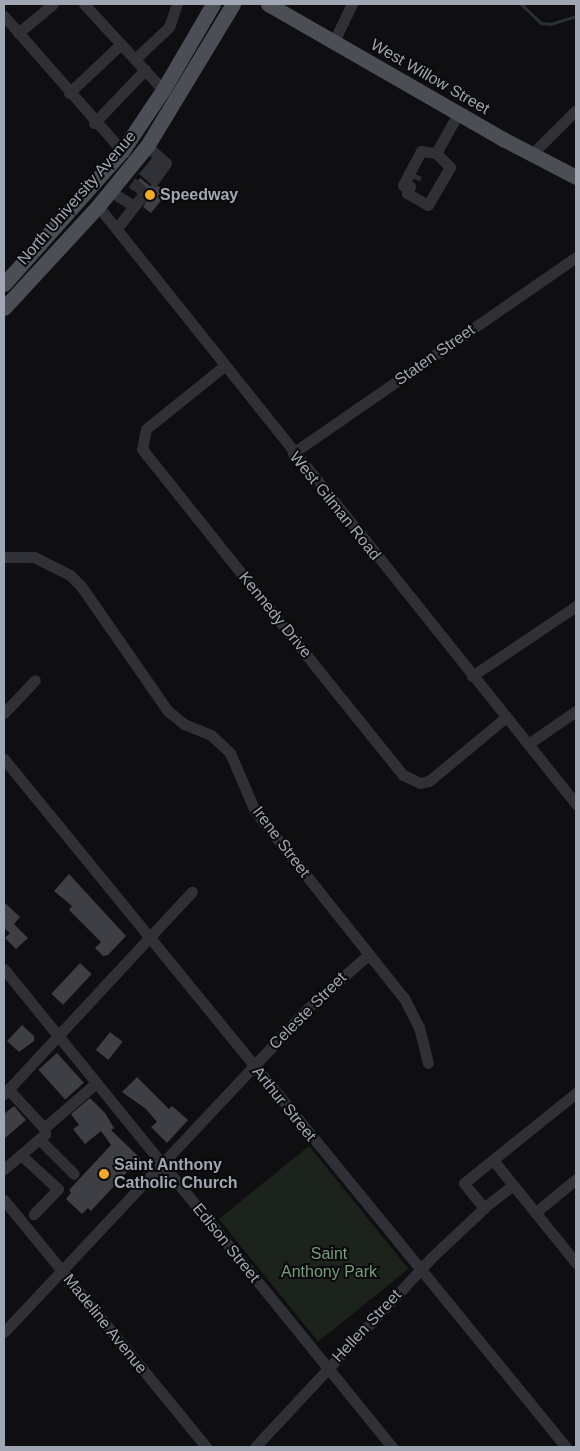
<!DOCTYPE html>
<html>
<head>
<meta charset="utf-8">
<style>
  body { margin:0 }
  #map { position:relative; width:580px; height:1451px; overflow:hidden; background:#0f0f11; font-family:Arial,sans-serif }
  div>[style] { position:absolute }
  .green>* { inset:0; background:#1c231c; transform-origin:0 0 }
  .stream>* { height:3px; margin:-1.5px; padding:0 1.5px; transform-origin:1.5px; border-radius:1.5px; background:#283036 }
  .building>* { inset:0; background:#3e3f44; transform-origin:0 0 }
  .minor-tunnel>* { height:11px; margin-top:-5.5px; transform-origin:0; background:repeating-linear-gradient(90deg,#2c2d31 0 11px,transparent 0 16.5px) }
  .minor>* { height:11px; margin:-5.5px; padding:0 5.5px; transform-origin:5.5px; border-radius:5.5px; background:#303136 }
  .major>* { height:15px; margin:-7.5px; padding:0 7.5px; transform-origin:7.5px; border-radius:7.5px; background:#4c4e55 }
  .dots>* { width:14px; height:14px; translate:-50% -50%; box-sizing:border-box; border:2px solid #0a0a0c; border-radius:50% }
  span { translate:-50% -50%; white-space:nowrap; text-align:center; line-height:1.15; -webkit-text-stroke:4px #0a0a0c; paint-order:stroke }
  .street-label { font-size:16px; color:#a0a6b2 }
  .poi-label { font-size:16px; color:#a0a6b2; font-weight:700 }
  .left { translate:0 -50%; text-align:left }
  .park-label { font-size:16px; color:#769e78 }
  .frame { position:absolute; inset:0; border:5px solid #a0a6b2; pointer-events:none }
</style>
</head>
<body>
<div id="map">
  <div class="green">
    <i style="left:309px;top:1146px;width:158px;height:116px;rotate:51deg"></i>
  </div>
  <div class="stream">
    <i style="left:521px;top:4px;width:28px;rotate:44deg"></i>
    <i style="left:541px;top:23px;width:9px;rotate:6deg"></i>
    <i style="left:550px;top:24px;width:27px;rotate:-17deg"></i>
  </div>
  <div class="building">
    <i style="clip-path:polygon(140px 178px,150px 186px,158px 186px,167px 193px,151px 213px,143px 207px,148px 198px,146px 191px,131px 190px)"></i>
    <i style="clip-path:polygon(69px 874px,126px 936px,108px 955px,103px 956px,95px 948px,101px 942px,69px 910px,72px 906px,54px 891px)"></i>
    <i style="clip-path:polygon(4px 902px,20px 917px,14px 924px,28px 938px,16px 949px,5px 938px,10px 933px,4px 928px)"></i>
    <i style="left:80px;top:963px;width:16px;height:42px;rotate:43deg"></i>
    <i style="clip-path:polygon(22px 1025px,34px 1036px,34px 1041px,19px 1052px,7px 1041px)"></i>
    <i style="left:110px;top:1032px;width:16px;height:23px;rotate:38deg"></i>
    <i style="left:57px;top:1053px;width:40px;height:25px;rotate:48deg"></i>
    <i style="clip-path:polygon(137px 1077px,169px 1109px,172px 1106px,188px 1120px,167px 1143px,151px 1127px,157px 1122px,146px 1109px,122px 1092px)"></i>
    <i style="clip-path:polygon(90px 1098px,105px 1113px,114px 1128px,111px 1130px,140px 1158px,91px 1211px,88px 1208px,82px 1214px,66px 1199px,71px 1193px,69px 1190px,111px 1145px,101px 1131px,85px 1144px,73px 1129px,79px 1125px,71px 1114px)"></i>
    <i style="clip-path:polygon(14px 1106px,26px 1120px,4px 1139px,4px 1114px)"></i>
  </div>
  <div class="minor-tunnel">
    <i style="left:415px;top:179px;width:5px;rotate:-68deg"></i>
    <i style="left:133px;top:190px;width:21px;rotate:-53deg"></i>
    <i style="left:141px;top:197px;width:21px;rotate:-53deg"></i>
  </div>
  <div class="minor">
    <i style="left:84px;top:4px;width:117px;rotate:47.4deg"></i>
    <i style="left:4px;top:16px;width:179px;rotate:48.8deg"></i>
    <i style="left:18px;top:33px;width:45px;rotate:-39.6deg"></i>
    <i style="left:334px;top:41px;width:41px;rotate:-64.1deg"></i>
    <i style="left:135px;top:59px;width:47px;rotate:-43.3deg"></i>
    <i style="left:169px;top:27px;width:24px;rotate:-71deg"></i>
    <i style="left:69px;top:93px;width:71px;rotate:-43.3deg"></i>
    <i style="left:94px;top:123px;width:74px;rotate:-46.1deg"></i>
    <i style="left:147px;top:146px;width:25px;rotate:42deg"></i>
    <i style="left:166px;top:163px;width:21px;rotate:125deg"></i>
    <i style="left:532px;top:154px;width:62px;rotate:-45deg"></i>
    <i style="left:146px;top:173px;width:21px;rotate:-51deg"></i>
    <i style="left:410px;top:186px;width:8px;rotate:113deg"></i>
    <i style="left:407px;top:193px;width:24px;rotate:30deg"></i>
    <i style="left:428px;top:205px;width:44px;rotate:-59.9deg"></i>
    <i style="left:450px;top:167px;width:20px;rotate:-135deg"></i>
    <i style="left:408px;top:190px;width:7px;rotate:-135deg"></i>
    <i style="left:403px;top:185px;width:38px;rotate:-62deg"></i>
    <i style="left:421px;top:151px;width:15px;rotate:8deg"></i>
    <i style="left:436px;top:153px;width:45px;rotate:-60.6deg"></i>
    <i style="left:110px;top:191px;width:28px;rotate:32deg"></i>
    <i style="left:98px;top:206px;width:766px;rotate:51.36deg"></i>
    <i style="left:117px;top:228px;width:39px;rotate:-52deg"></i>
    <i style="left:223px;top:367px;width:99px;rotate:141.2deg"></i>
    <i style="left:146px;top:429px;width:20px;rotate:101deg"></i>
    <i style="left:142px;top:449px;width:319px;rotate:51.4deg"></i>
    <i style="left:341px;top:698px;width:99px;rotate:51.2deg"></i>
    <i style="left:403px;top:775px;width:19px;rotate:25deg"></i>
    <i style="left:420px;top:783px;width:9px;rotate:-13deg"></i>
    <i style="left:429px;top:781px;width:100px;rotate:-39.7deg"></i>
    <i style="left:293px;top:453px;width:344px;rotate:-34.7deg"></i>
    <i style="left:4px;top:557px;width:30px"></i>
    <i style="left:34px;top:557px;width:40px;rotate:26.6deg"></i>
    <i style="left:70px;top:575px;width:16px;rotate:45deg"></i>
    <i style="left:81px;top:586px;width:152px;rotate:55.2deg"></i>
    <i style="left:168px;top:711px;width:21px;rotate:39deg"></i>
    <i style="left:184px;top:724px;width:29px;rotate:22deg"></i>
    <i style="left:211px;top:735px;width:26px;rotate:43deg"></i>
    <i style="left:230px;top:753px;width:63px;rotate:66.7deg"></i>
    <i style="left:255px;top:811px;width:239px;rotate:51.5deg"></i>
    <i style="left:404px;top:998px;width:33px;rotate:63deg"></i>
    <i style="left:419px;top:1027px;width:37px;rotate:76deg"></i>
    <i style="left:472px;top:676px;width:125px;rotate:-33.9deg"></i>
    <i style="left:4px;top:713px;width:45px;rotate:-46.8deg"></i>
    <i style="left:528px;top:744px;width:58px;rotate:-34.5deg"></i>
    <i style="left:4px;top:759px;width:888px;rotate:50.76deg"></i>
    <i style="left:4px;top:969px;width:616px;rotate:50.93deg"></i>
    <i style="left:8px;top:1089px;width:53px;rotate:47.3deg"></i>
    <i style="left:4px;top:1094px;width:276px;rotate:-47.1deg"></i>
    <i style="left:39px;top:1139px;width:49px;rotate:45deg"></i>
    <i style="left:21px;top:1155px;width:50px;rotate:42.6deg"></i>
    <i style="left:58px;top:1189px;width:35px;rotate:134deg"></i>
    <i style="left:493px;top:1160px;width:132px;rotate:51.1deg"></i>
    <i style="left:4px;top:1169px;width:54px;rotate:-40.5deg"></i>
    <i style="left:45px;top:1134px;width:6px;rotate:-99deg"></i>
    <i style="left:44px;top:1128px;width:69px;rotate:-40.9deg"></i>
    <i style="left:513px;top:1185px;width:37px;rotate:142deg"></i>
    <i style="left:484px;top:1208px;width:32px;rotate:-129deg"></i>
    <i style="left:464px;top:1183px;width:144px;rotate:-38.8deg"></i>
    <i style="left:4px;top:1200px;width:319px;rotate:50.7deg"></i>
    <i style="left:536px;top:1212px;width:52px;rotate:-39.5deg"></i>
    <i style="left:4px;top:1332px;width:444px;rotate:-46.8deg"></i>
    <i style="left:308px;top:1008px;width:81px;rotate:-41.5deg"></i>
    <i style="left:255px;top:1447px;width:258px;rotate:-47deg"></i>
    <i style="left:431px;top:1258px;width:73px;rotate:-43.3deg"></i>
  </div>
  <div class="major">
    <i style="left:268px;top:4px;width:271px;rotate:29.9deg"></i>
    <i style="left:503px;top:139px;width:82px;rotate:27.5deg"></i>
    <i style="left:4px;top:284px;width:178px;rotate:-48.4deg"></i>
    <i style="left:122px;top:151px;width:73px;rotate:-56.1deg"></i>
    <i style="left:163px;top:90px;width:99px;rotate:-59.8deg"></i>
    <i style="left:4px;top:308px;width:139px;rotate:-47.3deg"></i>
    <i style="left:98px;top:206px;width:77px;rotate:-50.8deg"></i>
    <i style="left:147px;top:146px;width:166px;rotate:-58.8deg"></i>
  </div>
  <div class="dots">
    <i style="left:150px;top:195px;background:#f4aa24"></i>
    <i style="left:104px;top:1174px;background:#f4aa24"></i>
  </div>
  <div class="street-label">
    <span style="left:430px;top:77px;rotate:30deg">West Willow Street</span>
    <span style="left:77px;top:198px;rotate:-49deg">North University Avenue</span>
    <span style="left:435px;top:355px;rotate:-35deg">Staten Street</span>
    <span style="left:335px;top:506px;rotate:51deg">West Gilman Road</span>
    <span style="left:275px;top:615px;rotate:51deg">Kennedy Drive</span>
    <span style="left:281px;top:842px;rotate:53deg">Irene Street</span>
    <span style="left:308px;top:1011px;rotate:-45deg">Celeste Street</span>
    <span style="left:284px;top:1104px;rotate:51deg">Arthur Street</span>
    <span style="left:226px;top:1243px;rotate:51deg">Edison Street</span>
    <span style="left:105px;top:1324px;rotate:51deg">Madeline Avenue</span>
    <span style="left:367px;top:1326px;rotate:-47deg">Hellen Street</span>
  </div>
  <div class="poi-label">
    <span class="left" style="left:160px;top:195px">Speedway</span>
    <span class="left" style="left:114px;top:1174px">Saint Anthony<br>Catholic Church</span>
  </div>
  <div class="park-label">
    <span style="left:329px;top:1263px">Saint<br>Anthony Park</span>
  </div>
  <div class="frame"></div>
</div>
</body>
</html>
